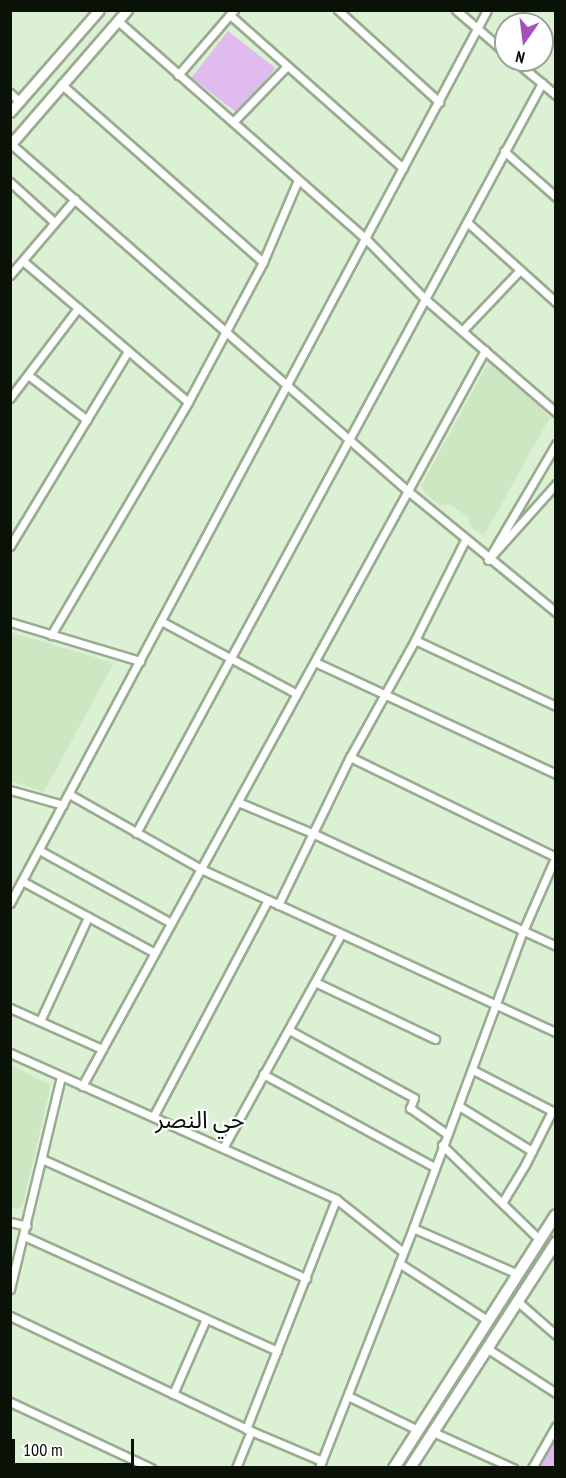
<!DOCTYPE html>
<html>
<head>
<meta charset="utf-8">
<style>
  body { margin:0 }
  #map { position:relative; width:566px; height:1478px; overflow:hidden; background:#dcf1d4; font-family:"PT Sans Narrow","Noto Sans Arabic",sans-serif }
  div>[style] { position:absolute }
  .built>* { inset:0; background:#cee7c3 }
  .green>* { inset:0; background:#e0bbed; transform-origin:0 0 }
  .roads { filter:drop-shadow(2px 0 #98ac90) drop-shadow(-2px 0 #98ac90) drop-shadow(0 2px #98ac90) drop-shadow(0 -2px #98ac90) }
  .minor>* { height:7px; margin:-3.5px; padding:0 3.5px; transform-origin:3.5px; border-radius:3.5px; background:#fff }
  .tertiary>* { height:9px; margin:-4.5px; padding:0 4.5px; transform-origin:4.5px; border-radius:4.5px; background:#fff }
  .secondary>* { height:10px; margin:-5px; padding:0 5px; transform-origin:5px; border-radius:5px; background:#fff }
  span { translate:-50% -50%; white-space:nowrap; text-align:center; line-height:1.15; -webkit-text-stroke:4.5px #fff; paint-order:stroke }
  .neighbourhood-label { font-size:24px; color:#0a1107 }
  .frame { position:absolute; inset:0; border:12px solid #0a1107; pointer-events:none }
  .north { position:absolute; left:494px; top:12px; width:60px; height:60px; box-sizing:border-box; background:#fff; border:2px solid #9da09c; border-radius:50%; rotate:194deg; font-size:16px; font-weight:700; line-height:24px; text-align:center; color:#0a1107 }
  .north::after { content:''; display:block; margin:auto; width:21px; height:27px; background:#a451c0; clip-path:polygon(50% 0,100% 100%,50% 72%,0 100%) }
  .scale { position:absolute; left:12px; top:1439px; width:122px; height:27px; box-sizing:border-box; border:3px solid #0a1107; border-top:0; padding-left:8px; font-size:18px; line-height:21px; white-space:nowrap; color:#0a1107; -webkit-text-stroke:4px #fff; paint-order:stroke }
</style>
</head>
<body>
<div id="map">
  <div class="built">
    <i style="clip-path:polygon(488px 363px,495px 364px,550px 417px,484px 536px,470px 526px,469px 518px,449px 504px,441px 506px,424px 492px,421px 486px)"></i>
    <i style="clip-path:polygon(11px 632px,114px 663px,44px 792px,11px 781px)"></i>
    <i style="clip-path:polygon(11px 1065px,51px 1085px,23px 1204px,19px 1209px,11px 1207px)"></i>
  </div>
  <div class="green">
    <i style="left:228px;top:31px;width:60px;height:59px;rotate:38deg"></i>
    <i style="clip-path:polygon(555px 1433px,555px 1467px,536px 1467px)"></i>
  </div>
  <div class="roads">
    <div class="minor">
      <i style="left:338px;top:10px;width:137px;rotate:42.3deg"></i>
      <i style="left:456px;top:10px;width:66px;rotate:40.7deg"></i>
      <i style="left:230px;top:15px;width:231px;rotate:41.5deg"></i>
      <i style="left:118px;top:21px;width:330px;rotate:41.3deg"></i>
      <i style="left:366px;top:239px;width:84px;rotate:45.5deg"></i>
      <i style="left:425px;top:299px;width:173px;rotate:40.8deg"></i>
      <i style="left:514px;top:60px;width:55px;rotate:39.8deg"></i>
      <i style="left:178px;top:75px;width:86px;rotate:-49.3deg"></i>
      <i style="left:61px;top:84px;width:269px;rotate:41.4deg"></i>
      <i style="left:10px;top:93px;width:13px;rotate:42deg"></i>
      <i style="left:233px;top:122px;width:78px;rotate:-46deg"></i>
      <i style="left:11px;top:144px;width:527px;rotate:41.16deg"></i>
      <i style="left:408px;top:491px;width:191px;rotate:39.3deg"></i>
      <i style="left:504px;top:151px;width:69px;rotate:41.5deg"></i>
      <i style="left:10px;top:182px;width:59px;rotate:42.3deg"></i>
      <i style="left:467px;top:222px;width:120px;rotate:42deg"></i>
      <i style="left:23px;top:261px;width:217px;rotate:40.5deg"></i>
      <i style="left:10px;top:275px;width:100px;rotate:-49.5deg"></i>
      <i style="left:462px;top:331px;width:84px;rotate:-46.4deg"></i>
      <i style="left:28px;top:375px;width:74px;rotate:37.3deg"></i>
      <i style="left:10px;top:398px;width:113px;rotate:-52.9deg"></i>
      <i style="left:556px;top:444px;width:134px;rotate:120.4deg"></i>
      <i style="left:488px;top:560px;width:102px;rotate:-48.2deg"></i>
      <i style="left:10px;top:546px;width:228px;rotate:-58.8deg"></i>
      <i style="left:161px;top:621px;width:154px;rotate:28.2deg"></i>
      <i style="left:10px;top:622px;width:136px;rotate:16.7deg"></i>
      <i style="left:51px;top:635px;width:270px;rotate:-59.5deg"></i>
      <i style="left:188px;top:402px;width:159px;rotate:-61.8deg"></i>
      <i style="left:263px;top:262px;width:89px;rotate:-66.9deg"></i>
      <i style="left:415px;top:640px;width:156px;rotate:25.1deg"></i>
      <i style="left:315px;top:662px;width:266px;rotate:24.9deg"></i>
      <i style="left:350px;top:757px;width:229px;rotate:25.9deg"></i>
      <i style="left:10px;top:790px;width:55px;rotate:15.8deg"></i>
      <i style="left:69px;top:794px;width:152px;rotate:29.6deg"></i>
      <i style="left:201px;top:869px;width:391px;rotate:24.7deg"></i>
      <i style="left:238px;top:802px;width:80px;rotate:22.7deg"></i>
      <i style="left:312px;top:833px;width:269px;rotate:24.8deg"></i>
      <i style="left:136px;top:833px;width:853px;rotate:-61.57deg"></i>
      <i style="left:39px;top:850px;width:151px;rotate:28.9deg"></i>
      <i style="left:22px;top:881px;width:151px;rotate:28.4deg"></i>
      <i style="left:10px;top:903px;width:1012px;rotate:-61.89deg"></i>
      <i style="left:278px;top:905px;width:165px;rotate:-64.1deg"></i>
      <i style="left:350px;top:757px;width:134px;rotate:-60.9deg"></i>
      <i style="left:415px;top:640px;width:112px;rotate:-63.4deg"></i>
      <i style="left:315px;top:982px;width:133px;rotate:25.4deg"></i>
      <i style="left:10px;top:1008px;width:101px;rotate:24deg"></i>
      <i style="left:40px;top:1021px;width:115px;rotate:-65.2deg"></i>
      <i style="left:289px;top:1030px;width:142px;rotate:28.5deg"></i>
      <i style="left:414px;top:1098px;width:11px;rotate:112deg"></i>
      <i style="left:410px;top:1108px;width:45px;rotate:35.1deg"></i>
      <i style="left:10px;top:1053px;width:357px;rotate:24.1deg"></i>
      <i style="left:336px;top:1199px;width:85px;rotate:38.3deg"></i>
      <i style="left:473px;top:1070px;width:89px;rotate:27.4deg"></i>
      <i style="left:552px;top:1111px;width:60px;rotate:116.6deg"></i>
      <i style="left:525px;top:1165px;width:44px;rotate:121.2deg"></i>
      <i style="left:263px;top:1074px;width:195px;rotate:28.5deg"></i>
      <i style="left:82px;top:1086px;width:839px;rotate:-61.3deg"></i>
      <i style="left:459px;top:1106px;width:86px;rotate:31.7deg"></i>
      <i style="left:153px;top:1117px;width:246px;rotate:-62.1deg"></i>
      <i style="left:442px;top:1145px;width:136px;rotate:44.1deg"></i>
      <i style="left:223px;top:1148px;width:244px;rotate:-61.1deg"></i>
      <i style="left:42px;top:1159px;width:290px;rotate:24.3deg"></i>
      <i style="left:10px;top:1222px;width:17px;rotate:13deg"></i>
      <i style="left:413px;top:1228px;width:115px;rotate:23.7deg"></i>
      <i style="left:24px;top:1236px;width:278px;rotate:24.4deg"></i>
      <i style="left:399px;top:1263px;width:105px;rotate:32.9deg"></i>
      <i style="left:10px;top:1289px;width:218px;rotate:-76.5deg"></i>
      <i style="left:517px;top:1301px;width:52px;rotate:41.1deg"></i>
      <i style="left:10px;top:1316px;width:267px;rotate:25.5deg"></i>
      <i style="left:251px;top:1431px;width:77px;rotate:22.9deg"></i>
      <i style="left:488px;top:1349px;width:81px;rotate:32.9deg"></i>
      <i style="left:173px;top:1394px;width:82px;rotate:-66.3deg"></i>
      <i style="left:348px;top:1396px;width:78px;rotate:25.9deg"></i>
      <i style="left:10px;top:1402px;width:156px;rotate:25.1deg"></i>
      <i style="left:246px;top:1429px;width:247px;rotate:-68.6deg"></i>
      <i style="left:433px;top:1432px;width:88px;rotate:24.2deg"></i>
      <i style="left:236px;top:1468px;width:40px;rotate:-68deg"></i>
      <i style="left:319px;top:1468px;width:258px;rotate:-68.6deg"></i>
      <i style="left:413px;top:1228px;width:317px;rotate:-69.7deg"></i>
      <i style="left:523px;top:931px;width:82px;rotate:-66.3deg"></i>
      <i style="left:532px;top:1468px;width:48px;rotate:-60.3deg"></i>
    </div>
    <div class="tertiary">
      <i style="left:10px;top:112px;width:135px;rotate:-48.9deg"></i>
      <i style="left:10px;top:145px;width:179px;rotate:-49.1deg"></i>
    </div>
    <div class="secondary">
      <i style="left:394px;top:1468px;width:300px;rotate:-57.4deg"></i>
      <i style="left:410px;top:1468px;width:269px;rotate:-57.1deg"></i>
    </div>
  </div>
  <div class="neighbourhood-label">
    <span style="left:200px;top:1120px">حي النصر</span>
  </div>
  <div class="frame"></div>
  <div class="north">N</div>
  <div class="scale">100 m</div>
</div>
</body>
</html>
